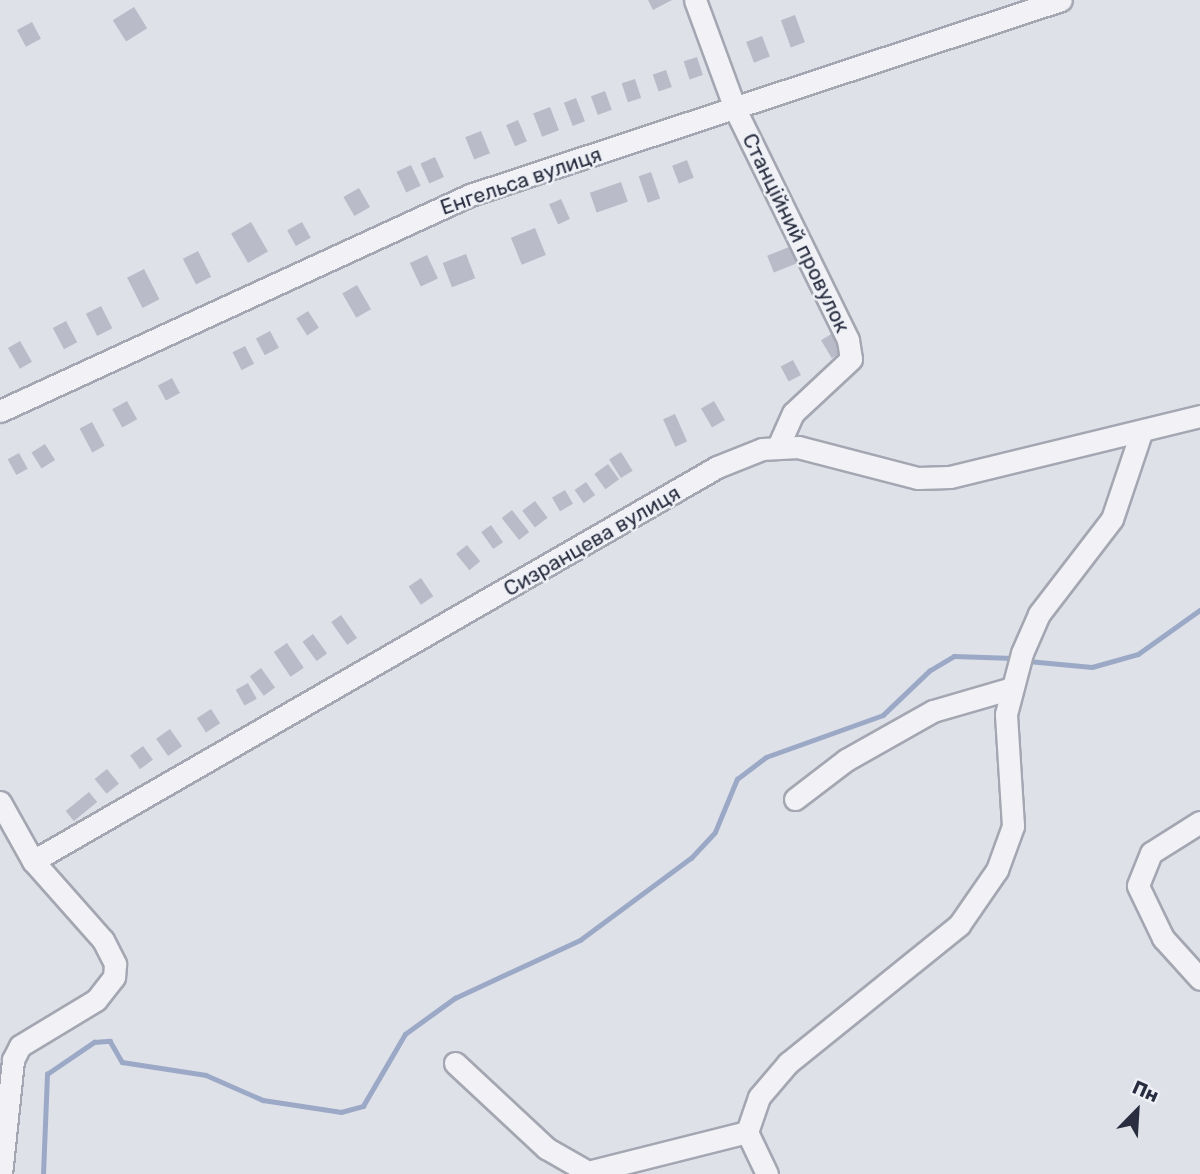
<!DOCTYPE html>
<html>
<head>
<meta charset="utf-8">
<style>
  body { margin:0 }
  #map { position:relative; width:1200px; height:1174px; overflow:hidden; background:#dfe1e8; font-family:Rubik,sans-serif }
  div>[style] { position:absolute }
  .stream>* { height:4.5px; margin:-2.25px; padding:0 2.25px; transform-origin:2.25px; border-radius:2.25px; background:#9ba9c7 }
  .building>* { inset:0; background:#b9bcc8; transform-origin:0 0 }
  .roads { filter:drop-shadow(2px 0 #a4a7b2) drop-shadow(-2px 0 #a4a7b2) drop-shadow(0 2px #a4a7b2) drop-shadow(0 -2px #a4a7b2) }
  .minor>* { height:21px; margin:-10.5px; padding:0 10.5px; transform-origin:10.5px; border-radius:10.5px; background:#f2f2f6 }
  span { translate:-50% -50%; white-space:nowrap; text-align:center; line-height:1.15; -webkit-text-stroke:5px #eef0f6; paint-order:stroke }
  .street-label { font-size:21px; color:#282d3f }
  .north { position:absolute; left:1102px; top:1076px; width:70px; height:70px; -webkit-text-stroke:5px #eef0f6; paint-order:stroke; rotate:24deg; font-size:19px; font-weight:700; line-height:28px; text-align:center; color:#282d3f }
  .north::after { content:''; display:block; margin:auto; width:24px; height:32px; background:#282d3f; clip-path:polygon(50% 0,100% 100%,50% 72%,0 100%) }
</style>
</head>
<body>
<div id="map">
  <div class="stream">
    <i style="left:1028px;top:661px;width:64px;rotate:5.4deg"></i>
    <i style="left:1092px;top:667px;width:48px;rotate:-15.8deg"></i>
    <i style="left:1138px;top:654px;width:76px;rotate:-35.4deg"></i>
    <i style="left:43px;top:1174px;width:100px;rotate:-87.7deg"></i>
    <i style="left:47px;top:1074px;width:57px;rotate:-34.2deg"></i>
    <i style="left:94px;top:1042px;width:16px;rotate:-4deg"></i>
    <i style="left:110px;top:1041px;width:24px;rotate:60deg"></i>
    <i style="left:122px;top:1062px;width:85px;rotate:8.8deg"></i>
    <i style="left:206px;top:1075px;width:62px;rotate:23.7deg"></i>
    <i style="left:263px;top:1100px;width:79px;rotate:8.7deg"></i>
    <i style="left:341px;top:1112px;width:23px;rotate:-15deg"></i>
    <i style="left:363px;top:1106px;width:83px;rotate:-59.7deg"></i>
    <i style="left:405px;top:1034px;width:62px;rotate:-35.8deg"></i>
    <i style="left:455px;top:998px;width:138px;rotate:-24.9deg"></i>
    <i style="left:580px;top:940px;width:138px;rotate:-36.5deg"></i>
    <i style="left:691px;top:858px;width:35px;rotate:-47deg"></i>
    <i style="left:715px;top:832px;width:57px;rotate:-67.5deg"></i>
    <i style="left:737px;top:779px;width:36px;rotate:-37deg"></i>
    <i style="left:766px;top:757px;width:124px;rotate:-19.7deg"></i>
    <i style="left:883px;top:715px;width:64px;rotate:-43.7deg"></i>
    <i style="left:929px;top:671px;width:29px;rotate:-31deg"></i>
    <i style="left:954px;top:656px;width:59px;rotate:1.9deg"></i>
  </div>
  <div class="building">
    <i style="clip-path:polygon(648px 0,672px 0,653px 10px)"></i>
    <i style="left:134px;top:7px;width:25px;height:25px;rotate:58deg"></i>
    <i style="left:795px;top:15px;width:29px;height:15px;rotate:70deg"></i>
    <i style="left:32px;top:22px;width:19px;height:17px;rotate:62deg"></i>
    <i style="left:762px;top:36px;width:22px;height:17px;rotate:69deg"></i>
    <i style="left:697px;top:57px;width:19px;height:14px;rotate:72deg"></i>
    <i style="left:666px;top:70px;width:18px;height:14px;rotate:71deg"></i>
    <i style="left:635px;top:79px;width:20px;height:14px;rotate:72deg"></i>
    <i style="left:605px;top:91px;width:20px;height:15px;rotate:70deg"></i>
    <i style="left:576px;top:98px;width:25px;height:13px;rotate:69deg"></i>
    <i style="left:550px;top:107px;width:25px;height:18px;rotate:69deg"></i>
    <i style="left:518px;top:120px;width:23px;height:13px;rotate:67deg"></i>
    <i style="left:481px;top:131px;width:24px;height:17px;rotate:68deg"></i>
    <i style="left:435px;top:157px;width:22px;height:16px;rotate:66deg"></i>
    <i style="left:687px;top:160px;width:19px;height:16px;rotate:69deg"></i>
    <i style="left:411px;top:165px;width:23px;height:16px;rotate:65deg"></i>
    <i style="left:651px;top:172px;width:28px;height:13px;rotate:71deg"></i>
    <i style="left:621px;top:182px;width:21px;height:33px;rotate:71deg"></i>
    <i style="left:359px;top:188px;width:22px;height:18px;rotate:60deg"></i>
    <i style="left:561px;top:199px;width:22px;height:13px;rotate:66deg"></i>
    <i style="left:251px;top:222px;width:34px;height:23px;rotate:60deg"></i>
    <i style="left:302px;top:222px;width:18px;height:17px;rotate:61deg"></i>
    <i style="left:535px;top:228px;width:29px;height:26px;rotate:68deg"></i>
    <i style="left:794px;top:245px;width:18px;height:29px;rotate:68deg"></i>
    <i style="left:198px;top:251px;width:29px;height:17px;rotate:63deg"></i>
    <i style="left:466px;top:254px;width:26px;height:25px;rotate:69deg"></i>
    <i style="left:427px;top:255px;width:26px;height:19px;rotate:65deg"></i>
    <i style="left:144px;top:269px;width:34px;height:19px;rotate:63deg"></i>
    <i style="left:357px;top:285px;width:28px;height:17px;rotate:60deg"></i>
    <i style="left:101px;top:306px;width:25px;height:17px;rotate:63deg"></i>
    <i style="left:308px;top:311px;width:20px;height:14px;rotate:57deg"></i>
    <i style="left:66px;top:321px;width:24px;height:15px;rotate:62deg"></i>
    <i style="left:270px;top:331px;width:19px;height:16px;rotate:62deg"></i>
    <i style="left:833px;top:333px;width:21px;height:14px;rotate:59deg"></i>
    <i style="left:20px;top:341px;width:24px;height:14px;rotate:60deg"></i>
    <i style="left:245px;top:346px;width:20px;height:14px;rotate:63deg"></i>
    <i style="left:793px;top:360px;width:17px;height:14px;rotate:62deg"></i>
    <i style="left:172px;top:378px;width:17px;height:16px;rotate:62deg"></i>
    <i style="left:127px;top:401px;width:21px;height:17px;rotate:61deg"></i>
    <i style="left:714px;top:401px;width:22px;height:15px;rotate:60deg"></i>
    <i style="left:675px;top:414px;width:30px;height:13px;rotate:66deg"></i>
    <i style="left:92px;top:422px;width:27px;height:14px;rotate:62deg"></i>
    <i style="left:45px;top:444px;width:19px;height:16px;rotate:58deg"></i>
    <i style="left:621px;top:452px;width:22px;height:14px;rotate:58deg"></i>
    <i style="left:19px;top:453px;width:18px;height:13px;rotate:61deg"></i>
    <i style="left:608px;top:464px;width:19px;height:17px;rotate:54deg"></i>
    <i style="left:586px;top:482px;width:16px;height:14px;rotate:55deg"></i>
    <i style="left:565px;top:490px;width:16px;height:15px;rotate:60deg"></i>
    <i style="left:535px;top:501px;width:21px;height:16px;rotate:53deg"></i>
    <i style="left:512px;top:510px;width:28px;height:13px;rotate:52deg"></i>
    <i style="left:491px;top:525px;width:21px;height:12px;rotate:55deg"></i>
    <i style="left:467px;top:545px;width:21px;height:14px;rotate:51deg"></i>
    <i style="left:421px;top:578px;width:22px;height:15px;rotate:56deg"></i>
    <i style="left:341px;top:615px;width:28px;height:12px;rotate:55deg"></i>
    <i style="left:313px;top:634px;width:24px;height:13px;rotate:54deg"></i>
    <i style="left:287px;top:643px;width:30px;height:16px;rotate:56deg"></i>
    <i style="left:261px;top:668px;width:24px;height:14px;rotate:54deg"></i>
    <i style="left:248px;top:683px;width:18px;height:14px;rotate:61deg"></i>
    <i style="left:211px;top:709px;width:17px;height:17px;rotate:57deg"></i>
    <i style="left:170px;top:729px;width:21px;height:17px;rotate:55deg"></i>
    <i style="left:143px;top:746px;width:17px;height:16px;rotate:54deg"></i>
    <i style="left:107px;top:769px;width:19px;height:16px;rotate:51deg"></i>
    <i style="left:89px;top:792px;width:13px;height:30px;rotate:51deg"></i>
  </div>
  <div class="roads">
    <div class="minor">
      <i style="left:695px;top:0;width:116px;rotate:69.8deg"></i>
      <i style="left:735px;top:109px;width:257px;rotate:63.9deg"></i>
      <i style="left:848px;top:340px;width:19px;rotate:81deg"></i>
      <i style="left:851px;top:359px;width:79px;rotate:137deg"></i>
      <i style="left:793px;top:413px;width:37px;rotate:114deg"></i>
      <i style="left:0;top:411px;width:517px;rotate:-24.68deg"></i>
      <i style="left:470px;top:195px;width:622px;rotate:-18.26deg"></i>
      <i style="left:795px;top:799px;width:64px;rotate:-37.4deg"></i>
      <i style="left:846px;top:760px;width:100px;rotate:-29.4deg"></i>
      <i style="left:933px;top:711px;width:82px;rotate:-16.2deg"></i>
      <i style="left:0;top:802px;width:68px;rotate:60.8deg"></i>
      <i style="left:33px;top:861px;width:106px;rotate:48.5deg"></i>
      <i style="left:103px;top:940px;width:27px;rotate:63deg"></i>
      <i style="left:115px;top:964px;width:13px;rotate:94deg"></i>
      <i style="left:114px;top:977px;width:29px;rotate:128deg"></i>
      <i style="left:96px;top:1000px;width:89px;rotate:148.8deg"></i>
      <i style="left:20px;top:1046px;width:16px;rotate:117deg"></i>
      <i style="left:13px;top:1060px;width:115px;rotate:96deg"></i>
      <i style="left:1200px;top:822px;width:58px;rotate:147.7deg"></i>
      <i style="left:1151px;top:853px;width:35px;rotate:112deg"></i>
      <i style="left:1138px;top:886px;width:58px;rotate:64.3deg"></i>
      <i style="left:1163px;top:938px;width:55px;rotate:47.9deg"></i>
      <i style="left:33px;top:861px;width:789px;rotate:-29.94deg"></i>
      <i style="left:717px;top:467px;width:48px;rotate:-21.8deg"></i>
      <i style="left:762px;top:449px;width:36px;rotate:-3deg"></i>
      <i style="left:798px;top:447px;width:124px;rotate:14.5deg"></i>
      <i style="left:918px;top:478px;width:32px;rotate:-2deg"></i>
      <i style="left:950px;top:477px;width:257px;rotate:-13.7deg"></i>
      <i style="left:455px;top:1063px;width:125px;rotate:43deg"></i>
      <i style="left:546px;top:1148px;width:48px;rotate:29.7deg"></i>
      <i style="left:588px;top:1172px;width:164px;rotate:-14.1deg"></i>
      <i style="left:767px;top:1174px;width:47px;rotate:-115.5deg"></i>
      <i style="left:747px;top:1132px;width:37px;rotate:-71deg"></i>
      <i style="left:759px;top:1097px;width:45px;rotate:-49.5deg"></i>
      <i style="left:788px;top:1063px;width:220px;rotate:-38.9deg"></i>
      <i style="left:959px;top:925px;width:67px;rotate:-55.4deg"></i>
      <i style="left:997px;top:870px;width:47px;rotate:-70deg"></i>
      <i style="left:1013px;top:826px;width:112px;rotate:-93.6deg"></i>
      <i style="left:1006px;top:714px;width:63px;rotate:-75.3deg"></i>
      <i style="left:1022px;top:653px;width:43px;rotate:-66.4deg"></i>
      <i style="left:1039px;top:614px;width:120px;rotate:-52.5deg"></i>
      <i style="left:1112px;top:519px;width:91px;rotate:-71.4deg"></i>
    </div>
  </div>
  <div class="street-label">
    <span style="left:521px;top:181px;rotate:-19deg">Енгельса вулиця</span>
    <span style="left:796px;top:233px;rotate:64deg">Станційний провулок</span>
    <span style="left:592px;top:541px;rotate:-30deg">Сизранцева вулиця</span>
  </div>
  <div class="north">Пн</div>
</div>
</body>
</html>
